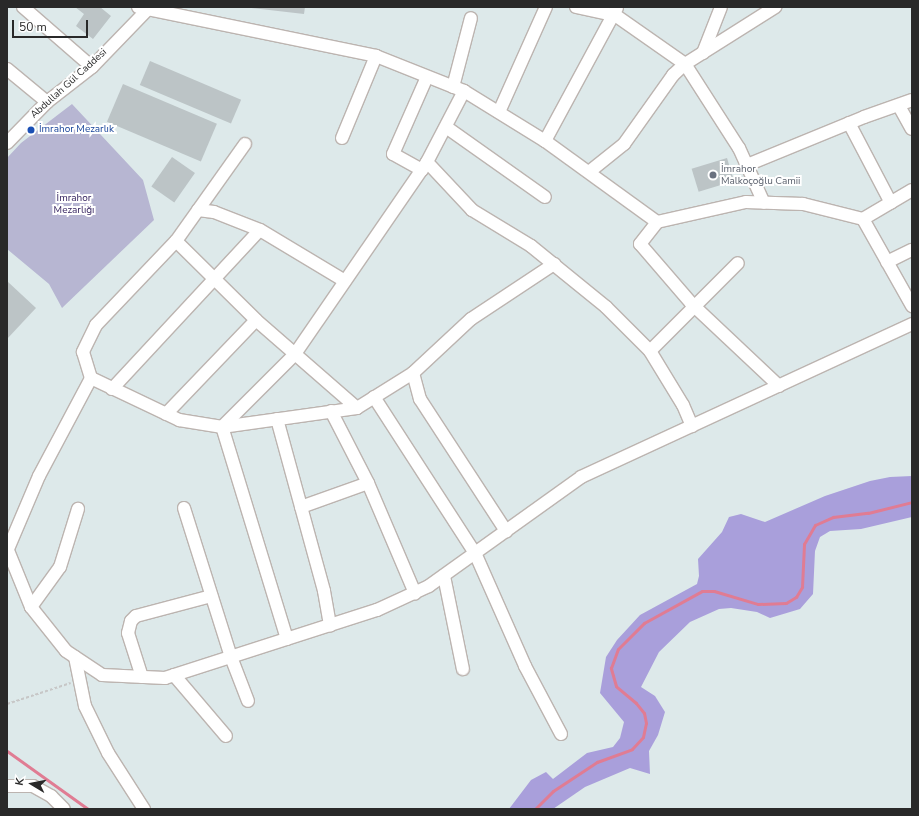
<!DOCTYPE html>
<html>
<head>
<meta charset="utf-8">
<style>
  body { margin:0 }
  #map { position:relative; width:919px; height:816px; overflow:hidden; background:#dde9ea; font-family:"Nunito Sans",sans-serif }
  div>[style] { position:absolute }
  .green>* { inset:0; background:#a99fdb }
  .cemetery>* { inset:0; background:#b7b6d2 }
  .stream>* { height:3px; margin:-1.5px; padding:0 1.5px; transform-origin:1.5px; border-radius:1.5px; background:#e07c93 }
  .building>* { inset:0; background:#bcc4c6; transform-origin:0 0 }
  .path>* { height:2px; margin-top:-1px; transform-origin:0; background:repeating-linear-gradient(90deg,#c7c7c7 0 3px,transparent 0 5px) }
  .roads { filter:drop-shadow(1px 0 #bcb4b0) drop-shadow(-1px 0 #bcb4b0) drop-shadow(0 1px #bcb4b0) drop-shadow(0 -1px #bcb4b0) }
  .minor>* { height:12px; margin:-6px; padding:0 6px; transform-origin:6px; border-radius:6px; background:#fff }
  .dots>* { width:11px; height:11px; translate:-50% -50%; box-sizing:border-box; border:2px solid #fff; border-radius:50% }
  span { translate:-50% -50%; white-space:nowrap; text-align:center; line-height:1.15; -webkit-text-stroke:4px #fff; paint-order:stroke }
  .street-label { font-size:10px; color:#292929 }
  .transit-label { font-size:10px; color:#164399 }
  .left { translate:0 -50%; text-align:left }
  .worship-label { font-size:10px; color:#5b616d }
  .park-label { font-size:10px; color:#34225e }
  .frame { position:absolute; inset:0; border:8px solid #292929; pointer-events:none }
  .north { position:absolute; left:12px; top:764px; width:40px; height:40px; -webkit-text-stroke:3px #fff; paint-order:stroke; rotate:280deg; font-size:11px; font-weight:700; line-height:16px; text-align:center; color:#292929 }
  .north::after { content:''; display:block; margin:auto; width:14px; height:18px; background:#292929; clip-path:polygon(50% 0,100% 100%,50% 72%,0 100%) }
  .scale { position:absolute; left:12px; top:20px; width:76px; height:18px; box-sizing:border-box; border:2px solid #292929; border-top:0; padding-left:5px; font-size:12px; line-height:14px; white-space:nowrap; color:#292929; -webkit-text-stroke:3px #fff; paint-order:stroke }
</style>
</head>
<body>
<div id="map">
  <div class="green">
    <i style="clip-path:polygon(912px 476px,912px 517px,861px 529px,830px 531px,820px 537px,815px 551px,813px 594px,800px 609px,770px 618px,757px 612px,731px 608px,719px 609px,690px 622px,659px 652px,641px 687px,655px 696px,665px 712px,658px 735px,649px 751px,650px 774px,630px 768px,585px 787px,553px 809px,509px 809px,531px 780px,546px 772px,553px 779px,587px 753px,613px 747px,620px 738px,624px 722px,600px 693px,606px 657px,617px 640px,640px 615px,697px 584px,699px 576px,698px 559px,722px 532px,729px 517px,741px 514px,765px 522px,825px 496px,870px 481px,890px 477px)"></i>
  </div>
  <div class="cemetery">
    <i style="clip-path:polygon(72px 104px,143px 180px,154px 220px,62px 308px,49px 284px,7px 249px,7px 158px,21px 143px)"></i>
  </div>
  <div class="stream">
    <i style="left:7px;top:751px;width:100px;rotate:35.6deg"></i>
    <i style="left:535px;top:809px;width:25px;rotate:-45deg"></i>
    <i style="left:553px;top:791px;width:53px;rotate:-33.4deg"></i>
    <i style="left:597px;top:762px;width:37px;rotate:-20deg"></i>
    <i style="left:632px;top:749px;width:16px;rotate:-47deg"></i>
    <i style="left:643px;top:737px;width:14px;rotate:-78deg"></i>
    <i style="left:646px;top:723px;width:10px;rotate:-101deg"></i>
    <i style="left:644px;top:713px;width:13px;rotate:-129deg"></i>
    <i style="left:636px;top:703px;width:26px;rotate:-140deg"></i>
    <i style="left:616px;top:686px;width:19px;rotate:-106deg"></i>
    <i style="left:611px;top:668px;width:20px;rotate:-70deg"></i>
    <i style="left:618px;top:649px;width:37px;rotate:-45deg"></i>
    <i style="left:644px;top:623px;width:66px;rotate:-28.9deg"></i>
    <i style="left:702px;top:591px;width:12px"></i>
    <i style="left:714px;top:591px;width:46px;rotate:16.5deg"></i>
    <i style="left:758px;top:604px;width:28px;rotate:-2deg"></i>
    <i style="left:786px;top:603px;width:12px;rotate:-31deg"></i>
    <i style="left:796px;top:597px;width:12px;rotate:-59deg"></i>
    <i style="left:802px;top:587px;width:43px;rotate:-87.3deg"></i>
    <i style="left:804px;top:544px;width:22px;rotate:-60deg"></i>
    <i style="left:815px;top:525px;width:20px;rotate:-24deg"></i>
    <i style="left:833px;top:517px;width:35px;rotate:-7deg"></i>
    <i style="left:868px;top:513px;width:45px;rotate:-14deg"></i>
  </div>
  <div class="building">
    <i style="clip-path:polygon(75px 7px,100px 7px,111px 16px,93px 39px,76px 26px,84px 14px)"></i>
    <i style="clip-path:polygon(242px 7px,305px 7px,304px 14px)"></i>
    <i style="left:150px;top:61px;width:99px;height:26px;rotate:23deg"></i>
    <i style="left:123px;top:84px;width:102px;height:41px;rotate:23deg"></i>
    <i style="left:172px;top:157px;width:28px;height:36px;rotate:35deg"></i>
    <i style="left:727px;top:158px;width:24px;height:37px;rotate:73deg"></i>
    <i style="clip-path:polygon(7px 281px,36px 308px,7px 339px)"></i>
  </div>
  <div class="path">
    <i style="left:7px;top:704px;width:67px;rotate:-18.2deg"></i>
  </div>
  <div class="roads">
    <div class="minor">
      <i style="left:23px;top:7px;width:91px;rotate:41deg"></i>
      <i style="left:138px;top:7px;width:243px;rotate:11.6deg"></i>
      <i style="left:376px;top:56px;width:95px;rotate:21.7deg"></i>
      <i style="left:464px;top:91px;width:95px;rotate:31.7deg"></i>
      <i style="left:545px;top:141px;width:138px;rotate:35.9deg"></i>
      <i style="left:576px;top:7px;width:40px;rotate:12deg"></i>
      <i style="left:615px;top:15px;width:85px;rotate:35deg"></i>
      <i style="left:685px;top:64px;width:100px;rotate:57.3deg"></i>
      <i style="left:739px;top:148px;width:60px;rotate:65.6deg"></i>
      <i style="left:703px;top:53px;width:49px;rotate:-68.6deg"></i>
      <i style="left:7px;top:69px;width:52px;rotate:39.5deg"></i>
      <i style="left:453px;top:87px;width:71px;rotate:-75.4deg"></i>
      <i style="left:899px;top:106px;width:26px;rotate:61deg"></i>
      <i style="left:499px;top:112px;width:115px;rotate:-65.9deg"></i>
      <i style="left:849px;top:123px;width:90px;rotate:62.3deg"></i>
      <i style="left:446px;top:127px;width:121px;rotate:35.3deg"></i>
      <i style="left:342px;top:138px;width:89px;rotate:-67.5deg"></i>
      <i style="left:545px;top:141px;width:151px;rotate:-61.6deg"></i>
      <i style="left:7px;top:143px;width:57px;rotate:-45.7deg"></i>
      <i style="left:47px;top:102px;width:57px;rotate:-37.9deg"></i>
      <i style="left:92px;top:67px;width:83px;rotate:-46deg"></i>
      <i style="left:245px;top:144px;width:119px;rotate:125.4deg"></i>
      <i style="left:176px;top:241px;width:116px;rotate:133.6deg"></i>
      <i style="left:96px;top:325px;width:30px;rotate:116deg"></i>
      <i style="left:83px;top:352px;width:27px;rotate:73deg"></i>
      <i style="left:91px;top:378px;width:98px;rotate:25.5deg"></i>
      <i style="left:179px;top:420px;width:44px;rotate:9.2deg"></i>
      <i style="left:222px;top:427px;width:136px;rotate:-8deg"></i>
      <i style="left:357px;top:408px;width:66px;rotate:-32deg"></i>
      <i style="left:413px;top:373px;width:79px;rotate:-43deg"></i>
      <i style="left:471px;top:319px;width:100px;rotate:-33.5deg"></i>
      <i style="left:427px;top:162px;width:66px;rotate:46.8deg"></i>
      <i style="left:472px;top:210px;width:69px;rotate:31.4deg"></i>
      <i style="left:531px;top:246px;width:97px;rotate:39.1deg"></i>
      <i style="left:606px;top:307px;width:62px;rotate:45deg"></i>
      <i style="left:650px;top:351px;width:63px;rotate:58.6deg"></i>
      <i style="left:683px;top:405px;width:23px;rotate:67deg"></i>
      <i style="left:747px;top:165px;width:126px;rotate:-22.3deg"></i>
      <i style="left:864px;top:117px;width:51px;rotate:-19.5deg"></i>
      <i style="left:422px;top:170px;width:33px;rotate:-151deg"></i>
      <i style="left:393px;top:154px;width:84px;rotate:-66.2deg"></i>
      <i style="left:589px;top:172px;width:45px;rotate:-38.7deg"></i>
      <i style="left:624px;top:144px;width:85px;rotate:-54.6deg"></i>
      <i style="left:673px;top:75px;width:16px;rotate:-43deg"></i>
      <i style="left:685px;top:64px;width:107px;rotate:-32.3deg"></i>
      <i style="left:912px;top:190px;width:57px;rotate:149.4deg"></i>
      <i style="left:863px;top:219px;width:100px;rotate:60.6deg"></i>
      <i style="left:198px;top:210px;width:16px;rotate:7deg"></i>
      <i style="left:214px;top:212px;width:49px;rotate:21.4deg"></i>
      <i style="left:260px;top:230px;width:99px;rotate:31deg"></i>
      <i style="left:176px;top:241px;width:112px;rotate:44.6deg"></i>
      <i style="left:256px;top:320px;width:134px;rotate:41.1deg"></i>
      <i style="left:887px;top:262px;width:28px;rotate:-26deg"></i>
      <i style="left:650px;top:351px;width:124px;rotate:-45deg"></i>
      <i style="left:413px;top:373px;width:27px;rotate:75deg"></i>
      <i style="left:420px;top:399px;width:158px;rotate:56.9deg"></i>
      <i style="left:779px;top:386px;width:121px;rotate:-136.7deg"></i>
      <i style="left:691px;top:303px;width:78px;rotate:-130.8deg"></i>
      <i style="left:640px;top:244px;width:28px;rotate:-52deg"></i>
      <i style="left:657px;top:222px;width:91px;rotate:-12.7deg"></i>
      <i style="left:746px;top:202px;width:57px;rotate:2deg"></i>
      <i style="left:803px;top:204px;width:62px;rotate:14deg"></i>
      <i style="left:112px;top:389px;width:217px;rotate:-47.1deg"></i>
      <i style="left:374px;top:397px;width:186px;rotate:57.1deg"></i>
      <i style="left:475px;top:553px;width:124px;rotate:66.1deg"></i>
      <i style="left:525px;top:666px;width:77px;rotate:62.1deg"></i>
      <i style="left:331px;top:411px;width:81px;rotate:62.8deg"></i>
      <i style="left:368px;top:483px;width:120px;rotate:66.9deg"></i>
      <i style="left:166px;top:414px;width:130px;rotate:-46.2deg"></i>
      <i style="left:277px;top:419px;width:178px;rotate:74.7deg"></i>
      <i style="left:324px;top:591px;width:35px;rotate:80deg"></i>
      <i style="left:301px;top:507px;width:71px;rotate:-19.7deg"></i>
      <i style="left:184px;top:508px;width:156px;rotate:72.5deg"></i>
      <i style="left:231px;top:657px;width:47px;rotate:68.9deg"></i>
      <i style="left:7px;top:548px;width:64px;rotate:67.9deg"></i>
      <i style="left:31px;top:607px;width:56px;rotate:51.5deg"></i>
      <i style="left:66px;top:651px;width:43px;rotate:33.7deg"></i>
      <i style="left:102px;top:675px;width:63px;rotate:2.7deg"></i>
      <i style="left:165px;top:678px;width:223px;rotate:-17.8deg"></i>
      <i style="left:377px;top:610px;width:57px;rotate:-24.8deg"></i>
      <i style="left:429px;top:586px;width:187px;rotate:-35.6deg"></i>
      <i style="left:581px;top:477px;width:365px;rotate:-24.8deg"></i>
      <i style="left:8px;top:549px;width:79px;rotate:-67deg"></i>
      <i style="left:39px;top:476px;width:111px;rotate:-62deg"></i>
      <i style="left:444px;top:576px;width:95px;rotate:78.5deg"></i>
      <i style="left:31px;top:607px;width:49px;rotate:-54.1deg"></i>
      <i style="left:60px;top:567px;width:61px;rotate:-72.8deg"></i>
      <i style="left:287px;top:639px;width:222px;rotate:-107deg"></i>
      <i style="left:222px;top:427px;width:103px;rotate:-45deg"></i>
      <i style="left:295px;top:354px;width:233px;rotate:-55.5deg"></i>
      <i style="left:427px;top:162px;width:80px;rotate:-62.5deg"></i>
      <i style="left:75px;top:657px;width:50px;rotate:78.5deg"></i>
      <i style="left:85px;top:706px;width:52px;rotate:63.9deg"></i>
      <i style="left:108px;top:753px;width:67px;rotate:57.3deg"></i>
      <i style="left:174px;top:675px;width:80px;rotate:49.6deg"></i>
      <i style="left:142px;top:677px;width:46px;rotate:-107.7deg"></i>
      <i style="left:128px;top:633px;width:12px;rotate:-76deg"></i>
      <i style="left:131px;top:621px;width:7px;rotate:-45deg"></i>
      <i style="left:136px;top:616px;width:78px;rotate:-14.9deg"></i>
      <i style="left:7px;top:786px;width:26px"></i>
      <i style="left:33px;top:786px;width:21px;rotate:29deg"></i>
      <i style="left:51px;top:796px;width:18px;rotate:45deg"></i>
    </div>
  </div>
  <div class="dots">
    <i style="left:31px;top:130px;background:#1a4fb4"></i>
    <i style="left:713px;top:175px;background:#6b7280"></i>
  </div>
  <div class="street-label">
    <span style="left:69px;top:84px;rotate:-42deg">Abdullah Gül Caddesi</span>
  </div>
  <div class="transit-label">
    <span class="left" style="left:39px;top:130px">İmrahor Mezarlık</span>
  </div>
  <div class="worship-label">
    <span class="left" style="left:721px;top:175px">İmrahor<br>Malkoçoğlu Camii</span>
  </div>
  <div class="park-label">
    <span style="left:74px;top:204px">İmrahor<br>Mezarlığı</span>
  </div>
  <div class="frame"></div>
  <div class="north">K</div>
  <div class="scale">50 m</div>
</div>
</body>
</html>
